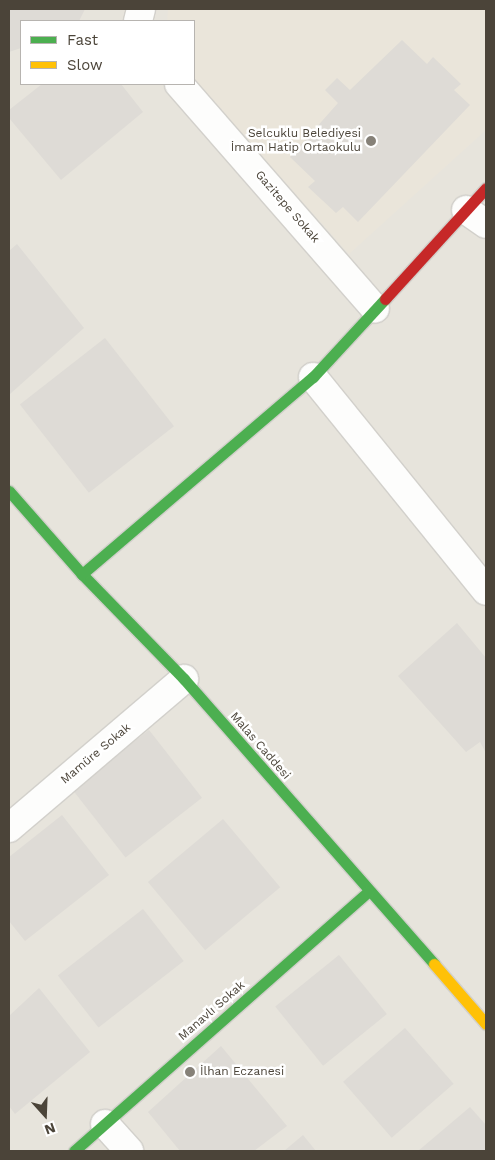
<!DOCTYPE html>
<html>
<head>
<meta charset="utf-8">
<style>
  body { margin:0 }
  #map { position:relative; width:495px; height:1160px; overflow:hidden; background:#f4f2ee; font-family:"Work Sans",sans-serif }
  div>[style] { position:absolute }
  .residential>* { inset:0; background:#e7e4dc }
  .education>* { inset:0; background:#eae5da }
  .building>* { inset:0; background:#dedbd6; transform-origin:0 0 }
  .roads { filter:drop-shadow(1px 0 #d2d0cb) drop-shadow(-1px 0 #d2d0cb) drop-shadow(0 1px #d2d0cb) drop-shadow(0 -1px #d2d0cb) }
  .street>* { height:28px; margin:-14px; padding:0 14px; transform-origin:14px; border-radius:14px; background:#fdfdfc }
  .fast>* { height:11px; margin:-5.5px; padding:0 5.5px; transform-origin:5.5px; border-radius:5.5px; background:#4caf50 }
  .slow>* { height:11px; margin:-5.5px; padding:0 5.5px; transform-origin:5.5px; border-radius:5.5px; background:#ffc107 }
  .jam>* { height:11px; margin:-5.5px; padding:0 5.5px; transform-origin:5.5px; border-radius:5.5px; background:#c62828 }
  .dots>* { width:14px; height:14px; translate:-50% -50%; box-sizing:border-box; border:2px solid #fff; border-radius:50% }
  span { translate:-50% -50%; white-space:nowrap; text-align:center; line-height:1.15; -webkit-text-stroke:5px #fff; paint-order:stroke }
  .poi-label { font-size:12px; color:#4b4439 }
  .right { translate:-100% -50%; text-align:right }
  .left { translate:0 -50%; text-align:left }
  .street-label { font-size:12px; color:#4b4439 }
  .frame { position:absolute; inset:0; border:10px solid #4b4439; pointer-events:none }
  .legend { position:absolute; left:20px; top:20px; width:175px; height:65px; box-sizing:border-box; background:#fff; border:1px solid #b7b4b0; margin:0; padding:6px 9px; list-style:none; font-size:15px; color:#4b4439 }
  .legend li { display:flex; align-items:center; gap:10px; height:25px }
  .legend b { width:25px; border:1px solid #b7b4b0 }
  .north { position:absolute; left:20px; top:1090px; width:50px; height:50px; -webkit-text-stroke:4px #fff; paint-order:stroke; rotate:160deg; font-size:14px; font-weight:700; line-height:20px; text-align:center; color:#4b4439 }
  .north::after { content:''; display:block; margin:auto; width:18px; height:22px; background:#4b4439; clip-path:polygon(50% 0,100% 100%,50% 72%,0 100%) }
</style>
</head>
<body>
<div id="map">
  <div class="residential">
    <i style="clip-path:polygon(evenodd,9px 9px,486px 9px,486px 1151px,9px 1151px,9px 9px,21px 21px,194px 21px,194px 84px,21px 84px,21px 21px)"></i>
  </div>
  <div class="education">
    <i style="clip-path:polygon(168px 9px,486px 9px,486px 130px,349px 254px,194px 80px,194px 21px,167px 21px)"></i>
  </div>
  <div class="building">
    <i style="clip-path:polygon(9px 9px,85px 9px,79px 21px,21px 21px,21px 48px,9px 52px)"></i>
    <i style="clip-path:polygon(402px 40px,427px 64px,433px 57px,461px 84px,454px 90px,470px 105px,358px 222px,343px 207px,336px 213px,308px 187px,315px 181px,290px 157px,338px 103px,325px 90px,337px 78px,350px 90px)"></i>
    <i style="clip-path:polygon(42px 84px,121px 84px,143px 112px,61px 180px,9px 118px,9px 110px)"></i>
    <i style="clip-path:polygon(17px 244px,84px 328px,10px 394px,9px 251px)"></i>
    <i style="left:105px;top:338px;width:112px;height:108px;rotate:52deg"></i>
    <i style="clip-path:polygon(457px 623px,486px 658px,486px 753px,480px 742px,466px 752px,398px 676px)"></i>
    <i style="left:149px;top:730px;width:86px;height:97px;rotate:52deg"></i>
    <i style="clip-path:polygon(62px 815px,109px 875px,25px 941px,9px 921px,9px 857px)"></i>
    <i style="left:223px;top:819px;width:89px;height:98px;rotate:50deg"></i>
    <i style="left:143px;top:909px;width:66px;height:108px;rotate:52deg"></i>
    <i style="left:339px;top:955px;width:76px;height:82px;rotate:51deg"></i>
    <i style="clip-path:polygon(39px 988px,90px 1052px,15px 1114px,9px 1106px,9px 1016px)"></i>
    <i style="left:405px;top:1028px;width:74px;height:82px;rotate:49deg"></i>
    <i style="clip-path:polygon(221px 1046px,287px 1126px,254px 1151px,180px 1151px,148px 1112px)"></i>
    <i style="clip-path:polygon(470px 1107px,486px 1125px,486px 1151px,418px 1151px)"></i>
    <i style="clip-path:polygon(303px 1135px,316px 1151px,284px 1151px)"></i>
  </div>
  <div class="roads">
    <div class="street">
      <i style="left:138px;top:21px;width:12px;rotate:-76deg"></i>
      <i style="left:179px;top:84px;width:298px;rotate:48.9deg"></i>
      <i style="left:466px;top:210px;width:24px;rotate:35deg"></i>
      <i style="left:313px;top:377px;width:275px;rotate:51deg"></i>
      <i style="left:9px;top:828px;width:230px;rotate:-40.4deg"></i>
      <i style="left:105px;top:1124px;width:36px;rotate:48deg"></i>
    </div>
    <div class="fast">
      <i style="left:9px;top:491px;width:111px;rotate:48.7deg"></i>
      <i style="left:82px;top:574px;width:146px;rotate:45.8deg"></i>
      <i style="left:184px;top:679px;width:379px;rotate:48.7deg"></i>
      <i style="left:82px;top:574px;width:304px;rotate:-40.5deg"></i>
      <i style="left:313px;top:377px;width:106px;rotate:-47.3deg"></i>
      <i style="left:74px;top:1151px;width:392px;rotate:-41.4deg"></i>
    </div>
    <div class="slow">
      <i style="left:434px;top:964px;width:79px;rotate:49.1deg"></i>
    </div>
    <div class="jam">
      <i style="left:385px;top:299px;width:150px;rotate:-47.7deg"></i>
    </div>
  </div>
  <div class="dots">
    <i style="left:371px;top:141px;background:#868178"></i>
    <i style="left:190px;top:1072px;background:#868178"></i>
  </div>
  <div class="poi-label">
    <span class="right" style="left:361px;top:141px">Selcuklu Belediyesi<br>İmam Hatip Ortaokulu</span>
    <span class="left" style="left:200px;top:1072px">İlhan Eczanesi</span>
  </div>
  <div class="street-label">
    <span style="left:287px;top:207px;rotate:49deg">Gazitepe Sokak</span>
    <span style="left:260px;top:746px;rotate:49deg">Malas Caddesi</span>
    <span style="left:96px;top:754px;rotate:-40deg">Mamüre Sokak</span>
    <span style="left:212px;top:1011px;rotate:-41deg">Manavlı Sokak</span>
  </div>
  <div class="frame"></div>
  <ul class="legend">
  <li><b style="height:6px;background:#4caf50"></b>Fast</li>
  <li><b style="height:6px;background:#ffc107"></b>Slow</li>
  </ul>
  <div class="north">N</div>
</div>
</body>
</html>
